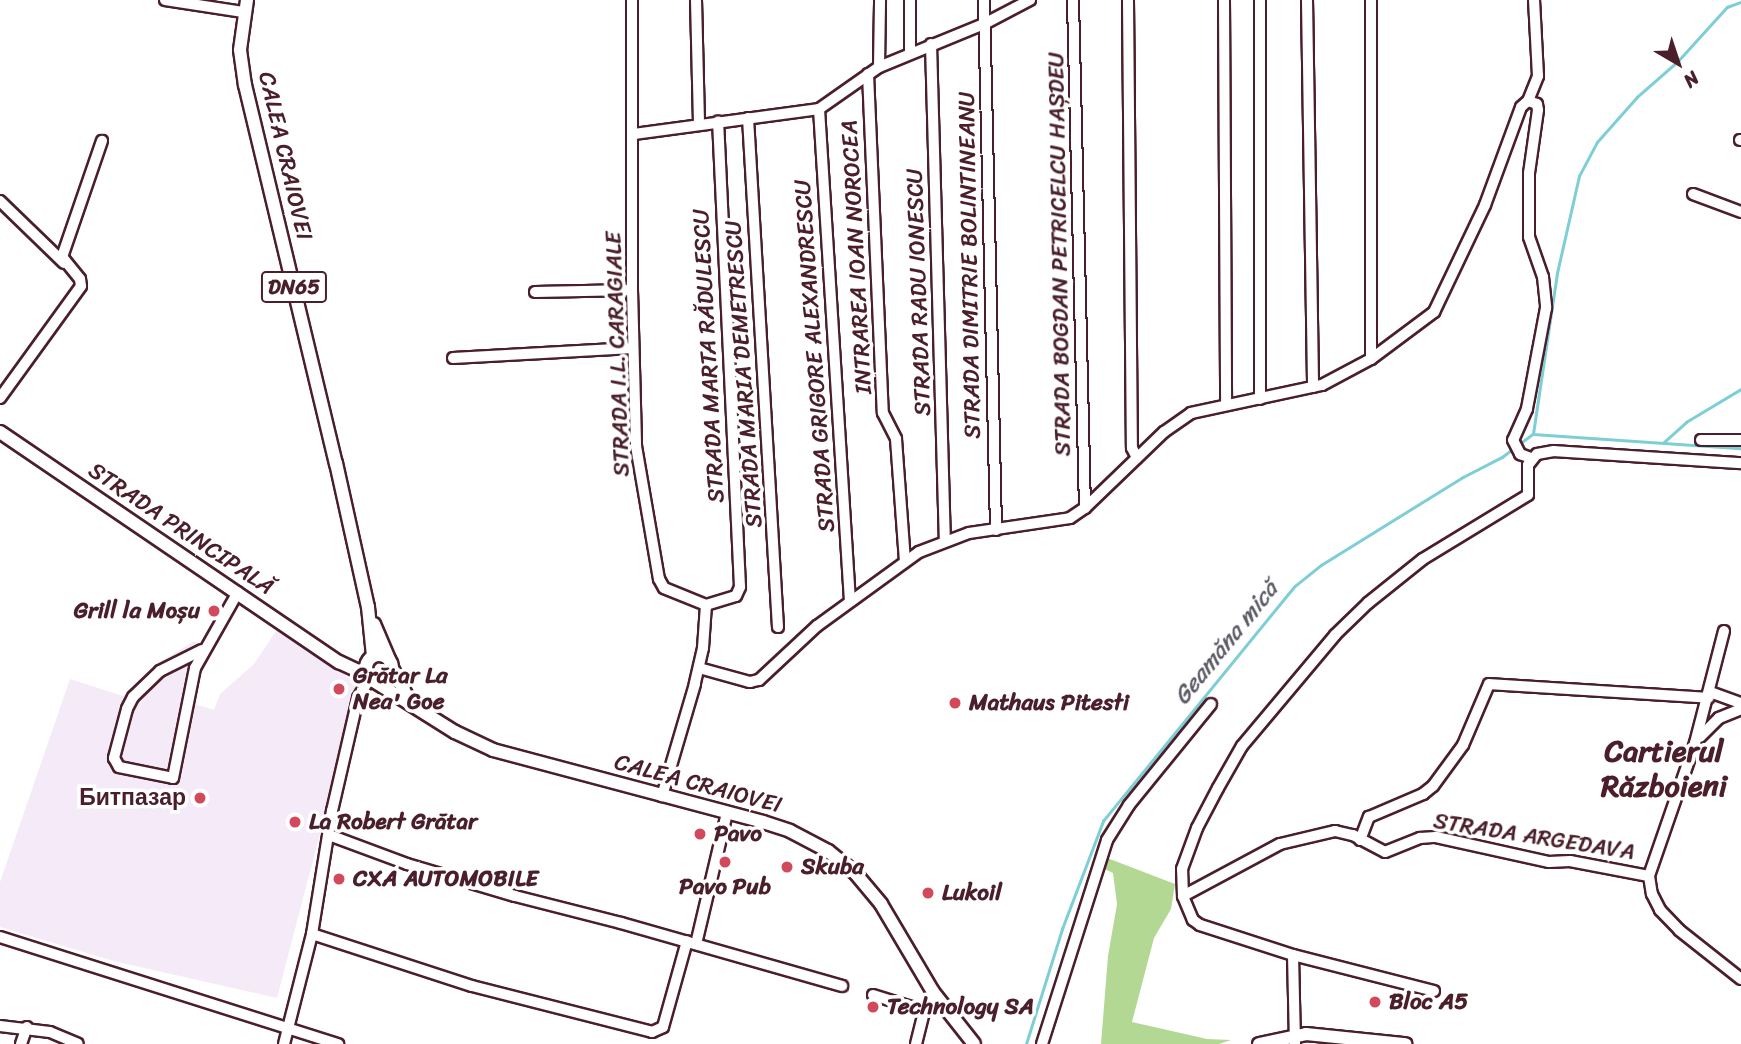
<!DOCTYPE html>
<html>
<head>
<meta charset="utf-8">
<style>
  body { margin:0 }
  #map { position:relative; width:1741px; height:1044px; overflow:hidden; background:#fff; font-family:Sriracha,sans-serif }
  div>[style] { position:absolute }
  .built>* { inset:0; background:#f5ebf8 }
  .green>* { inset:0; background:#b3d894 }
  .stream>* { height:2.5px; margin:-1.25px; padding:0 1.25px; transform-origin:1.25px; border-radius:1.25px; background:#7dced5 }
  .roads { filter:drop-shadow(2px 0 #4a1f2b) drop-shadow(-2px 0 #4a1f2b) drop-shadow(0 2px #4a1f2b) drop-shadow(0 -2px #4a1f2b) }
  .minor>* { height:10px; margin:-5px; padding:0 5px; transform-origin:5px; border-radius:5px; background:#fff }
  .major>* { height:12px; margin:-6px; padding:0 6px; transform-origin:6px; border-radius:6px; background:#fff }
  .major>.ring { margin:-6px; padding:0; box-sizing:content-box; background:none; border:12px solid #fff; border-radius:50% }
  .dots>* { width:19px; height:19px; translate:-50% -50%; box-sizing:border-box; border:4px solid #fff; border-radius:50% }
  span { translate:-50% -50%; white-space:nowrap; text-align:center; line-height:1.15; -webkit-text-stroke:7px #fff; paint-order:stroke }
  .shield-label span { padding:2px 5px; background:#fff; border:2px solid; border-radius:5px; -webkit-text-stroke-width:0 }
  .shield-label { font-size:21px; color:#4a1f2b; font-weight:700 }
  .street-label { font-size:23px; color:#4a1f2b }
  .poi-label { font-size:23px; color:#4a1f2b; font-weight:700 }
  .right { translate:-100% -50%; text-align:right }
  .left { translate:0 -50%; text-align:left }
  .water-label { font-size:24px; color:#5c5c66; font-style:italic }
  .district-label { font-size:30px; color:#4a1f2b; font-weight:700 }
  .north { position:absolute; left:1643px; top:28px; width:70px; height:70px; -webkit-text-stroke:5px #fff; paint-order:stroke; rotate:141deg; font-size:19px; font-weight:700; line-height:28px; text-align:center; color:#4a1f2b }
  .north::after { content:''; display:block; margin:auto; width:24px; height:32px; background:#4a1f2b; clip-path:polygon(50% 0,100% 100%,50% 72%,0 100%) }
</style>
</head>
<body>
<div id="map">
  <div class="built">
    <i style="clip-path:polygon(278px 628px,359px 685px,277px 998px,113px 961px,0 927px,0 882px,70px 679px,123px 696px,155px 665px,194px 641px,210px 649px,197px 675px,192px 703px,214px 710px,220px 694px,254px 664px)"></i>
  </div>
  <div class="green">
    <i style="clip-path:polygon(1102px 856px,1175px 884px,1171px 909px,1154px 938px,1132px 1022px,1207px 1039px,1231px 1040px,1219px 1044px,1101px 1044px,1108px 956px,1117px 904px,1113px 873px,1098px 866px)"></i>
  </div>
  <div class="stream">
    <i style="left:1533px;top:434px;width:163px;rotate:-81.5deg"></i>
    <i style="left:1557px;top:273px;width:99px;rotate:-77.2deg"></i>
    <i style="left:1579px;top:176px;width:38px;rotate:-62deg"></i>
    <i style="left:1597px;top:142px;width:60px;rotate:-48.4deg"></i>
    <i style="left:1637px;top:97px;width:53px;rotate:-41.2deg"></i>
    <i style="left:1677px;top:62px;width:74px;rotate:-47.7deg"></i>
    <i style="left:1727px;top:7px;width:15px;rotate:-20deg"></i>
    <i style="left:1663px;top:443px;width:31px;rotate:-42deg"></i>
    <i style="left:1686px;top:422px;width:64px;rotate:-31deg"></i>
    <i style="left:1026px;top:1044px;width:121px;rotate:-72.6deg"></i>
    <i style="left:1062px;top:929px;width:116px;rotate:-69.2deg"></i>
    <i style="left:1103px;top:821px;width:303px;rotate:-50.8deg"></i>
    <i style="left:1295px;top:586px;width:33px;rotate:-39deg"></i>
    <i style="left:1321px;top:565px;width:167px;rotate:-31.8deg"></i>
    <i style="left:1463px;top:477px;width:44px;rotate:-27.1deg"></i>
    <i style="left:1502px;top:457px;width:39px;rotate:-37deg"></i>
    <i style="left:1533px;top:434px;width:208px;rotate:3.9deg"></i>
  </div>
  <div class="roads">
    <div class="minor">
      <i style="left:165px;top:0;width:79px;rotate:8.7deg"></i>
      <i style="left:632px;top:0;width:290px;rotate:90deg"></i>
      <i style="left:632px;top:290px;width:156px;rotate:88.5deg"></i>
      <i style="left:636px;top:446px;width:135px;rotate:80.2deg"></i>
      <i style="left:659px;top:579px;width:10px;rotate:61deg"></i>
      <i style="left:664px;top:588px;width:45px;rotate:22deg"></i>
      <i style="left:706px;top:605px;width:43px;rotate:94deg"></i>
      <i style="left:703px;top:648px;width:37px;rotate:103deg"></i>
      <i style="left:695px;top:684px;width:117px;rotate:106.4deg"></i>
      <i style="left:696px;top:0;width:125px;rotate:88.6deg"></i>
      <i style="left:984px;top:0;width:530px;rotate:88.7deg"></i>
      <i style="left:1073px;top:0;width:508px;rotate:88.65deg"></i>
      <i style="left:1128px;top:0;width:448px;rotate:89.5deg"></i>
      <i style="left:1132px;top:448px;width:11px;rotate:63deg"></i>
      <i style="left:1224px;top:0;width:404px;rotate:89.7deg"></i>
      <i style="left:1260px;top:0;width:399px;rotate:90deg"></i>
      <i style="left:1307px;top:0;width:387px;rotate:89.1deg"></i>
      <i style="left:1371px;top:0;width:359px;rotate:90deg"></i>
      <i style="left:931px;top:44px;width:495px;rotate:88.4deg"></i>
      <i style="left:910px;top:53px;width:53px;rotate:-90deg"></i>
      <i style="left:879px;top:67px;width:67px;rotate:-89.1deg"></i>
      <i style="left:868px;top:74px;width:339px;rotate:87.5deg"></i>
      <i style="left:883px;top:413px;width:29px;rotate:63deg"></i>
      <i style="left:896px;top:439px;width:122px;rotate:85.8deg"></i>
      <i style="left:1528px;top:101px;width:27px;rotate:-68deg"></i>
      <i style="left:1538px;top:76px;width:76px;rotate:-93deg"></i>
      <i style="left:819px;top:109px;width:492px;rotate:86.4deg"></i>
      <i style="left:748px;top:118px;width:510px;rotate:86.63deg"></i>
      <i style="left:634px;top:134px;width:187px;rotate:-7.7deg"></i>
      <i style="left:819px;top:109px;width:73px;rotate:-35deg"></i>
      <i style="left:879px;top:67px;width:113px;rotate:-22.3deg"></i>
      <i style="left:984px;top:24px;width:52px;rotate:-27.6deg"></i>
      <i style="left:1740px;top:140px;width:1px"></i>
      <i style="left:1693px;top:194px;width:51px;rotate:20.6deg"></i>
      <i style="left:0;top:201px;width:89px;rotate:44.1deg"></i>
      <i style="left:535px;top:292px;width:97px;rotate:-1.2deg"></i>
      <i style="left:453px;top:358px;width:180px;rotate:-3.2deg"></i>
      <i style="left:0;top:398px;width:138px;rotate:-54.1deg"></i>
      <i style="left:81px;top:286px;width:7px;rotate:-98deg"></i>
      <i style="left:80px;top:279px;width:28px;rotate:-129deg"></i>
      <i style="left:62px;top:257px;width:123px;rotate:-71deg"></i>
      <i style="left:1701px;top:440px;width:40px"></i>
      <i style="left:706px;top:605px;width:31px;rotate:-17deg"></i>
      <i style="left:736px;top:596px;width:10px;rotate:-66deg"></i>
      <i style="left:740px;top:587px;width:466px;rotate:-92.7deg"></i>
      <i style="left:1724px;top:631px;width:116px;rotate:104.5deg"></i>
      <i style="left:1695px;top:743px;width:141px;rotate:109.1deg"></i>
      <i style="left:1649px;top:876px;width:18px;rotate:81deg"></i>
      <i style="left:1652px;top:894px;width:18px;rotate:63deg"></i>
      <i style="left:1660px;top:910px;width:28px;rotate:46deg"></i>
      <i style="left:1679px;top:930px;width:79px;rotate:38.3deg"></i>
      <i style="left:202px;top:650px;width:47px;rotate:153.4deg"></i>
      <i style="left:160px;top:671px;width:37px;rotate:136deg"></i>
      <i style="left:133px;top:697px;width:13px;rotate:117deg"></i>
      <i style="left:127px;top:709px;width:51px;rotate:104.9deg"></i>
      <i style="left:114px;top:758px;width:10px;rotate:61deg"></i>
      <i style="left:119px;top:767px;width:55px;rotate:11.5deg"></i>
      <i style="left:173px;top:778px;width:112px;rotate:-78.7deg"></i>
      <i style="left:195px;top:668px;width:87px;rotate:-60.5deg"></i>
      <i style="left:699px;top:668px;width:53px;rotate:15.4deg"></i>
      <i style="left:750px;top:682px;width:9px;rotate:-13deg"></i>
      <i style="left:759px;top:680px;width:79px;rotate:-43deg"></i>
      <i style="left:817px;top:626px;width:126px;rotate:-36deg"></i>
      <i style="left:919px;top:552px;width:53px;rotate:-20.8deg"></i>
      <i style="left:969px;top:533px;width:102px;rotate:-8.4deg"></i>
      <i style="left:1070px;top:518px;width:18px;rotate:-34deg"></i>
      <i style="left:1085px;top:508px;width:110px;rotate:-43.9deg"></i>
      <i style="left:1164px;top:432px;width:33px;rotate:-35deg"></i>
      <i style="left:1191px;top:413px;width:134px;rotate:-12.1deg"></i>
      <i style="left:1322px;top:385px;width:55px;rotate:-28deg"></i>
      <i style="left:1371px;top:359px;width:79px;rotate:-36.7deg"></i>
      <i style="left:1434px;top:312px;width:119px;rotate:-64.5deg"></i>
      <i style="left:1485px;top:205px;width:104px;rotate:-69.8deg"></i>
      <i style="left:1521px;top:107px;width:9px;rotate:-41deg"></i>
      <i style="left:1528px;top:101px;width:9px;rotate:18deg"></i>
      <i style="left:1537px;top:104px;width:6px;rotate:81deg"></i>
      <i style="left:1538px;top:110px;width:64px;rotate:98.1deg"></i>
      <i style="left:1529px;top:173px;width:64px;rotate:90deg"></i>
      <i style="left:1529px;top:237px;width:42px;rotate:70.7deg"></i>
      <i style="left:1543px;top:277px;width:31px;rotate:84deg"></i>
      <i style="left:1546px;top:308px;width:103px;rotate:100.7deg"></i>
      <i style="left:1527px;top:409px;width:34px;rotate:114deg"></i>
      <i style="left:1513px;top:440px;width:16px;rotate:63deg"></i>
      <i style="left:1520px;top:454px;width:12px;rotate:20deg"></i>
      <i style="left:1710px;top:692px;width:33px;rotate:20deg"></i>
      <i style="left:1700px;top:737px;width:27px;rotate:-45deg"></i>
      <i style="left:1719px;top:718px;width:24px;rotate:-22deg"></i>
      <i style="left:329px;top:835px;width:83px;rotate:20.4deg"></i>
      <i style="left:407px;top:864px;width:113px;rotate:16.5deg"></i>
      <i style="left:515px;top:896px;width:109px;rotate:14.3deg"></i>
      <i style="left:621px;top:923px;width:230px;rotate:15.9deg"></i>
      <i style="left:1360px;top:840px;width:25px;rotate:-69deg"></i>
      <i style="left:1369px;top:817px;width:59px;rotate:-23.1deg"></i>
      <i style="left:1423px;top:794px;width:13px;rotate:-39deg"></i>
      <i style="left:1433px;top:786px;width:51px;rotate:-53.8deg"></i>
      <i style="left:1463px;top:745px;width:66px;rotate:-66.9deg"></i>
      <i style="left:1489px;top:684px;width:220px;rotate:3.6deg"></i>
      <i style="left:1183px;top:896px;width:110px;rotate:-28.2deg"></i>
      <i style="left:1280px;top:844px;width:57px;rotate:-13.3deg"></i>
      <i style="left:1335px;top:831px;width:18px;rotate:13deg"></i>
      <i style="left:1353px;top:835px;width:36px;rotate:28deg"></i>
      <i style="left:1385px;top:852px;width:38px;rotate:-22deg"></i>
      <i style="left:1420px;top:838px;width:16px;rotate:-4deg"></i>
      <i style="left:1436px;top:837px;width:116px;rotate:12.5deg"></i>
      <i style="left:1549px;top:862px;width:21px;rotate:-3deg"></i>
      <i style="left:1570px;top:861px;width:80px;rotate:10.8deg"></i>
      <i style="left:312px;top:934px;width:168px;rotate:18deg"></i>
      <i style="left:472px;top:986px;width:186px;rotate:14.3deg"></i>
      <i style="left:652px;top:1032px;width:12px;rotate:-24deg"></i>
      <i style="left:663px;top:1027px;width:89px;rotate:-74.4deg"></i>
      <i style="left:0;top:937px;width:355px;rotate:17.6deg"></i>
      <i style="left:696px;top:944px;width:135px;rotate:-76.7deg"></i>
      <i style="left:1293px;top:955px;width:89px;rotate:88.7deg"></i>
      <i style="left:1434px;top:991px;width:146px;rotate:-165.7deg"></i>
      <i style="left:1293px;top:955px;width:98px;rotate:-162.1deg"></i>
      <i style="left:1200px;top:925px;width:9px;rotate:-144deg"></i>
      <i style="left:1193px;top:920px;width:26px;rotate:-113deg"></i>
      <i style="left:1183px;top:896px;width:27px;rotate:-92deg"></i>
      <i style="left:1182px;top:869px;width:44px;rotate:-69.9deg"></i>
      <i style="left:1197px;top:828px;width:45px;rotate:-62.3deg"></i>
      <i style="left:1218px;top:788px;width:48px;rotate:-60.3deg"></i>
      <i style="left:1242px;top:746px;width:145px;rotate:-50deg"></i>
      <i style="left:1335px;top:635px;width:46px;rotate:-44.1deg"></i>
      <i style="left:1368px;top:603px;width:70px;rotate:-38.7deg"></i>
      <i style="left:1423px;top:559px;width:123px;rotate:-31.4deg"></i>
      <i style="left:1528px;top:495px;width:30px;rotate:-90deg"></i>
      <i style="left:1528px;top:465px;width:14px;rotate:-51deg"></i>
      <i style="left:1537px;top:454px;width:17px;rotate:-10deg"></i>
      <i style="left:1554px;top:451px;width:187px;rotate:3.7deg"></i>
      <i style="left:873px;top:995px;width:53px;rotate:17.4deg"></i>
      <i style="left:0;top:1026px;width:50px;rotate:6.8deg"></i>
      <i style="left:50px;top:1032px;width:30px;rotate:23deg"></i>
      <i style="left:21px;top:1044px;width:18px;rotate:-71deg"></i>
      <i style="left:284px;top:1044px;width:114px;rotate:-75.7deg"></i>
      <i style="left:312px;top:934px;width:125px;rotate:-80.8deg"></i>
      <i style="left:332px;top:811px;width:116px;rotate:-77deg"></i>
      <i style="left:358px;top:698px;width:23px;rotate:-59deg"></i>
      <i style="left:916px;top:1044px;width:34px;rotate:-76deg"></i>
      <i style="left:924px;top:1011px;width:21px;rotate:-65deg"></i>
      <i style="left:1042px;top:1044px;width:214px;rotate:-72.3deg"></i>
      <i style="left:1107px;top:840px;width:41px;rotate:-57.8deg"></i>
      <i style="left:1129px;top:805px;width:130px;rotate:-50.9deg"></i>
    </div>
    <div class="major">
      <i style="left:247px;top:0;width:50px;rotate:98deg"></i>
      <i style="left:240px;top:50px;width:35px;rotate:82deg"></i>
      <i style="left:245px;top:85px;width:389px;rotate:76.5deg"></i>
      <i style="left:336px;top:463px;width:148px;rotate:77.5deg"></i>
      <i style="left:368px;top:607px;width:49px;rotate:84.2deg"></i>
      <i style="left:0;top:432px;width:410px;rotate:34.2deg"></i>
      <i style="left:339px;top:662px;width:31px;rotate:25deg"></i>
      <i style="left:374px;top:624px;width:39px;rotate:67deg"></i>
      <i class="ring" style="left:366px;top:655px;width:14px;height:14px"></i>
      <i style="left:392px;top:668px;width:38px;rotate:62deg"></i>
      <i style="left:372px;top:680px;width:98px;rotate:32.1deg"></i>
      <i style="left:455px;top:732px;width:42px;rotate:25.3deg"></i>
      <i style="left:493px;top:750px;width:279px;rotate:14.9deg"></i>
      <i style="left:763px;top:822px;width:28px;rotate:18deg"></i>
      <i style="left:790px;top:831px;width:43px;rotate:27.8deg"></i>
      <i style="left:828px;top:851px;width:36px;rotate:39deg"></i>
      <i style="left:856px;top:874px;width:39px;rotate:50deg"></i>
      <i style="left:881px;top:904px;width:102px;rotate:59.4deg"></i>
      <i style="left:933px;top:992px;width:66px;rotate:51.7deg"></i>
      <i style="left:1259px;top:1044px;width:48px;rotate:-12deg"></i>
      <i style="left:1306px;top:1034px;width:100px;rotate:5.8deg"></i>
    </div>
  </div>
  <div class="dots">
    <i style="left:214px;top:611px;background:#d1495b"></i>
    <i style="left:339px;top:689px;background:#d1495b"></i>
    <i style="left:955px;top:703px;background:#d1495b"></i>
    <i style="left:200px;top:798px;background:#d1495b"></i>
    <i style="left:295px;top:822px;background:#d1495b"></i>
    <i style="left:700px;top:834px;background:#d1495b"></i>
    <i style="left:725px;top:862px;background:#d1495b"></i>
    <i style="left:787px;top:867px;background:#d1495b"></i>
    <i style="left:339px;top:879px;background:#d1495b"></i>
    <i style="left:928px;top:893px;background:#d1495b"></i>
    <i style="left:1375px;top:1002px;background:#d1495b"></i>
    <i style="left:873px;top:1007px;background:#d1495b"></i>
  </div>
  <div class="shield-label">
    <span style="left:294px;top:287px">DN65</span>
  </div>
  <div class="street-label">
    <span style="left:285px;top:156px;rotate:77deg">CALEA CRAIOVEI</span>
    <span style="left:1060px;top:254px;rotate:-91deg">STRADA BOGDAN PETRICELCU HAȘDEU</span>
    <span style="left:857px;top:257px;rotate:-93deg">INTRAREA IOAN NOROCEA</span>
    <span style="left:970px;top:265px;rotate:-91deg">STRADA DIMITRIE BOLINTINEANU</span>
    <span style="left:919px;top:292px;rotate:-92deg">STRADA RADU IONESCU</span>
    <span style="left:618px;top:354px;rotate:-92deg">STRADA I.L. CARAGIALE</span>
    <span style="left:709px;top:356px;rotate:-93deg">STRADA MARTA RĂDULESCU</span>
    <span style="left:815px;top:356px;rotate:-94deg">STRADA GRIGORE ALEXANDRESCU</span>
    <span style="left:744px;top:374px;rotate:-94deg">STRADA MARIA DEMETRESCU</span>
    <span style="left:181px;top:529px;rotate:34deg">STRADA PRINCIPALĂ</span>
    <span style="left:698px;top:784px;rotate:15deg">CALEA CRAIOVEI</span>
    <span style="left:1534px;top:837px;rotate:9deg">STRADA ARGEDAVA</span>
  </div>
  <div class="poi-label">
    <span class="right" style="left:200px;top:611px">Grill la Moșu</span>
    <span class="left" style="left:353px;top:689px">Grătar La<br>Nea' Goe</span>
    <span class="left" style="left:969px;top:703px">Mathaus Pitesti</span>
    <span class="right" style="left:186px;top:798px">Битпазар</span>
    <span class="left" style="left:309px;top:822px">La Robert Grătar</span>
    <span class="left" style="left:714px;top:834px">Pavo</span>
    <span class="left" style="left:801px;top:867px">Skuba</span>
    <span class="left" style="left:353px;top:879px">CXA AUTOMOBILE</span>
    <span style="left:725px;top:887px">Pavo Pub</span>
    <span class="left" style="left:942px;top:893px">Lukoil</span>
    <span class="left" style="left:1389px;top:1002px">Bloc A5</span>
    <span class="left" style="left:887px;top:1007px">Technology SA</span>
  </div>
  <div class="water-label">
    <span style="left:1226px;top:643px;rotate:-51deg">Geamăna mică</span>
  </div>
  <div class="district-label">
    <span style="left:1664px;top:768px">Cartierul<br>Războieni</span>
  </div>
  <div class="north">N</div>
</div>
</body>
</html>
